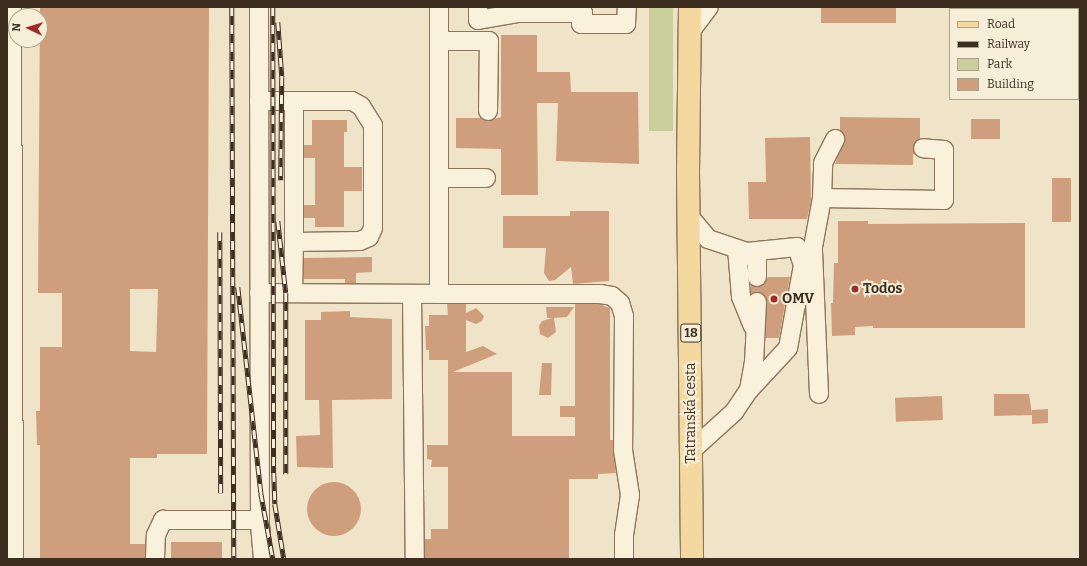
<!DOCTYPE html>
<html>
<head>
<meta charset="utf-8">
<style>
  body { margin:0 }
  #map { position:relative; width:1087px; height:566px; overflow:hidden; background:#f0e4c8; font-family:Bitter,serif }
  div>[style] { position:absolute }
  .green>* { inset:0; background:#c9cf9b; transform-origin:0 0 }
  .building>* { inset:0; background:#cf9f7d; transform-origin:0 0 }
  .round { border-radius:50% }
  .roads { filter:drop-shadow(1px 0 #8d765c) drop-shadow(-1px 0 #8d765c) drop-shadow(0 1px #8d765c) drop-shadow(0 -1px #8d765c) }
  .minor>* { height:18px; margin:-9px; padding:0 9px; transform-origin:9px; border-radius:9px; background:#faf1dc }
  .major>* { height:22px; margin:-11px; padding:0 11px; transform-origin:11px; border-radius:11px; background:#f3d9a0 }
  .rail>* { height:4.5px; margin-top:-2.25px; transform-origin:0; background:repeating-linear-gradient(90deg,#f7eed8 0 9px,#3d2e20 0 18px); box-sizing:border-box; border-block:1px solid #3d2e20 }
  .dots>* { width:11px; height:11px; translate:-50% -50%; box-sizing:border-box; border:2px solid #f7eed8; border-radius:50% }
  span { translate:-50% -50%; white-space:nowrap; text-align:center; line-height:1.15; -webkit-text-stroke:4px #f7eed8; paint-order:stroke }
  .shield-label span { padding:1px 3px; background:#f7eed8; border:1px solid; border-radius:3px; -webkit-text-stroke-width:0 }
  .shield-label { font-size:13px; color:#3d2e20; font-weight:700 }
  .poi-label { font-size:14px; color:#3d2e20; font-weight:700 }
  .left { translate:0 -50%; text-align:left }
  .street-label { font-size:14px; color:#3d2e20 }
  .frame { position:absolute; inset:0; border:8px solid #3d2e20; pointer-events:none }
  .legend { position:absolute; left:949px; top:8px; width:130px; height:92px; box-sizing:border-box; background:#f7eed8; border:1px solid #ada18e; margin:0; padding:5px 7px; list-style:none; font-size:12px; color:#3d2e20 }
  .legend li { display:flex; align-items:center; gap:8px; height:20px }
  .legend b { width:20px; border:1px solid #ada18e }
  .north { position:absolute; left:8px; top:8px; width:40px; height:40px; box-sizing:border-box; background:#f7eed8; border:1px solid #ada18e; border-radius:50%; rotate:274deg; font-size:11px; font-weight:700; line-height:16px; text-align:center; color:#3d2e20 }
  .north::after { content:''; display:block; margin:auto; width:14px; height:18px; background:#9e2a2b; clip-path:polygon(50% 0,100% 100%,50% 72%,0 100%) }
</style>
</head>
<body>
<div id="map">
  <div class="green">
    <i style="left:649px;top:7px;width:24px;height:124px"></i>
  </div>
  <div class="building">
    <i style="clip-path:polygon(evenodd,40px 7px,209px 7px,207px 454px,157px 454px,157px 458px,130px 458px,130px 544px,145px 544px,145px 559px,40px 559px,40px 445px,37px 445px,36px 411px,40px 411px,40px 347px,62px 347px,62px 293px,38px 293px,40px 7px,130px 289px,158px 289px,156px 352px,130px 351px,130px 289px)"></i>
    <i style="left:821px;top:7px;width:75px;height:16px"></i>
    <i style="clip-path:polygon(501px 35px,537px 35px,537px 72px,570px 72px,571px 92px,638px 92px,639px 164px,556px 161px,558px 103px,537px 103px,538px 195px,501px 195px,501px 149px,456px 148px,456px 118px,480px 118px,488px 121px,501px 117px)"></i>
    <i style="clip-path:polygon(840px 117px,920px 118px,920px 138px,913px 147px,915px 155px,913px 154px,913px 165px,835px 164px,845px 139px,840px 130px)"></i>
    <i style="left:971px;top:119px;width:29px;height:20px"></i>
    <i style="clip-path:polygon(312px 120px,347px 120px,347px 132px,344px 132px,344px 167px,362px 167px,362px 191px,344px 191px,344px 227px,315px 227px,315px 218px,304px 218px,304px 205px,315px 205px,315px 158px,304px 158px,304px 145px,312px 145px)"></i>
    <i style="clip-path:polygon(810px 137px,811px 201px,807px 219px,749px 219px,748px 182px,766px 182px,765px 138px)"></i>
    <i style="left:1071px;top:178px;width:44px;height:19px;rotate:90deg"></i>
    <i style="clip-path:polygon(570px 211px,609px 211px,609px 281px,573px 284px,571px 267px,555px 280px,549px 281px,544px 273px,546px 248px,503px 248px,503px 216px,570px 216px)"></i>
    <i style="clip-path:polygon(838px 221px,868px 221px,868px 224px,1025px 223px,1025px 328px,873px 328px,873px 326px,855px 327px,855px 335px,832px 336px,831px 303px,833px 303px,834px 263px,838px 263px)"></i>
    <i style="clip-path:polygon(372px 257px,372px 272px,356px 273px,356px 283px,345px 283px,345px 279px,304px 279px,304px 258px)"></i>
    <i style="clip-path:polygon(768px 277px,790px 277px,779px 338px,766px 338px,766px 298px,758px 292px,751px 293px,751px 285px,762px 286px)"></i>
    <i style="clip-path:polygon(447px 304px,466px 304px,466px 313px,476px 308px,484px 316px,482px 321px,476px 324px,466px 320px,466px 352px,483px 346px,497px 354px,453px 372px,512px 372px,512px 436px,575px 436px,575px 417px,560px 417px,560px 406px,575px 406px,575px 304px,599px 304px,610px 308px,610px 440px,613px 440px,616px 473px,598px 474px,598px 479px,569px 479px,569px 559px,425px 559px,425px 539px,431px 539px,431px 529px,448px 529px,448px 467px,431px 467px,432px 460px,427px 459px,427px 445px,448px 445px,448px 360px,429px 360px,429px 350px,426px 350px,425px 326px,429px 326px,429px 315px,448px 315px)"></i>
    <i style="clip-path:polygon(546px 307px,574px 307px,567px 317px,554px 318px,556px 332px,548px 338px,540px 334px,539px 326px,542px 321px,552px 318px,547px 318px)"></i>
    <i style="clip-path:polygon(350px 311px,350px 317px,392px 319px,392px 399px,332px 400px,333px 468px,297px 467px,296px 436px,320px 435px,319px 400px,305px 400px,305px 320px,321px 320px,321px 312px)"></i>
    <i style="clip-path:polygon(542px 363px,552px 363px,551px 395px,539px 395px)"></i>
    <i style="clip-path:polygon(994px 394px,1029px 394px,1032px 414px,1032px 410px,1048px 409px,1048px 423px,1032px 424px,1032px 415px,994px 416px)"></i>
    <i style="left:942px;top:396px;width:24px;height:47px;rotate:88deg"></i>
    <i class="round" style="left:307px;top:482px;width:54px;height:54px"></i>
    <i style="left:171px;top:542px;width:51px;height:17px"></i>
  </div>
  <div class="roads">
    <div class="minor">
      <i style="left:12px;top:7px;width:552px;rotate:89.79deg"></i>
      <i style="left:259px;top:7px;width:518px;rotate:89.89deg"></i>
      <i style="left:260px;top:525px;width:34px;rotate:85deg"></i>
      <i style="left:478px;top:7px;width:13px;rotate:90deg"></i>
      <i style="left:478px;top:20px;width:40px;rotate:-10deg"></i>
      <i style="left:517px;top:7px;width:6px;rotate:90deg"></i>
      <i style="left:517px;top:13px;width:66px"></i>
      <i style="left:583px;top:13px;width:11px;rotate:100deg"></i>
      <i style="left:581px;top:24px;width:45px"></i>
      <i style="left:626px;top:24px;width:17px;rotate:-87deg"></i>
      <i style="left:690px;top:32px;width:31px;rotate:-53deg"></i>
      <i style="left:439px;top:41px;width:50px"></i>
      <i style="left:489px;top:41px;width:70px;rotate:90.8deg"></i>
      <i style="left:259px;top:101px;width:93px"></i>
      <i style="left:352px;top:101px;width:10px;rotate:29deg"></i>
      <i style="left:361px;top:106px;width:22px;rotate:58deg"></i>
      <i style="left:373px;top:125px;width:103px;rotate:90deg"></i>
      <i style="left:373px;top:228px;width:10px;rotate:114deg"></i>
      <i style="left:369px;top:237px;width:10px;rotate:156deg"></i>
      <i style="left:360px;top:241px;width:66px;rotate:179.1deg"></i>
      <i style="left:294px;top:242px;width:51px;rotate:91.1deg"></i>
      <i style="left:439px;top:178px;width:47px"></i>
      <i style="left:822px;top:198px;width:35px;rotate:-88deg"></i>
      <i style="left:823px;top:163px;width:27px;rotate:-63deg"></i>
      <i style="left:689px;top:216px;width:30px;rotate:50deg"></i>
      <i style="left:708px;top:239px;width:41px;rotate:18.4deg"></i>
      <i style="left:747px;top:252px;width:13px;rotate:42deg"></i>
      <i style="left:757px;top:261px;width:16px;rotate:90deg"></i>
      <i style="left:294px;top:242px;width:141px;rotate:-90deg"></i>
      <i style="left:813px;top:247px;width:50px;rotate:-79.6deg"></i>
      <i style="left:822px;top:198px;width:122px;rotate:0.9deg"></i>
      <i style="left:944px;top:200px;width:50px;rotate:-90deg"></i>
      <i style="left:944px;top:150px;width:21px;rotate:-175deg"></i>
      <i style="left:737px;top:249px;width:48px;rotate:85.2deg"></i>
      <i style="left:741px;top:297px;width:31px;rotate:68deg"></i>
      <i style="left:813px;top:251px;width:143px;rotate:87.6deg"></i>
      <i style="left:747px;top:252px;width:50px;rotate:-5.7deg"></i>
      <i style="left:797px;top:247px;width:19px;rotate:72deg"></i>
      <i style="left:803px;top:265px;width:84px;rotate:100.2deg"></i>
      <i style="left:788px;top:348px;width:57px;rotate:132.9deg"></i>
      <i style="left:259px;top:293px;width:180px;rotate:0.3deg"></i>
      <i style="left:439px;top:294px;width:287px;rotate:-90deg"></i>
      <i style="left:412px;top:294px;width:265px;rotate:89.4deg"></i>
      <i style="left:439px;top:294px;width:161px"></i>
      <i style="left:600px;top:294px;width:12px;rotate:9deg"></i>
      <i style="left:612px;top:296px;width:11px;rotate:41deg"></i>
      <i style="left:620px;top:303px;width:14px;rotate:73deg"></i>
      <i style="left:624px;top:316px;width:134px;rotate:90.4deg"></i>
      <i style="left:623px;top:450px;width:46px;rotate:81.2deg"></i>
      <i style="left:630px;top:495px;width:40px;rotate:98.5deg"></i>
      <i style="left:624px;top:535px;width:24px;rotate:90deg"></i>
      <i style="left:692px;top:450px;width:57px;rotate:-42.1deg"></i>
      <i style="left:734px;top:412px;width:27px;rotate:-56deg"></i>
      <i style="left:749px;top:390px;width:27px;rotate:-80deg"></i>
      <i style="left:754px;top:363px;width:61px;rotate:-87.2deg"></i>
      <i style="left:155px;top:559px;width:24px;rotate:-88deg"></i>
      <i style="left:156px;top:535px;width:17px;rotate:-65deg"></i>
      <i style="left:163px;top:520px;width:97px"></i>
    </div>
    <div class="major">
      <i style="left:690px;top:7px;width:165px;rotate:90.7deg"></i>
      <i style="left:688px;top:172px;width:387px;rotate:89.4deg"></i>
    </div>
  </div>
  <div class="rail">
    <i style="left:232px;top:7px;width:552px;rotate:89.79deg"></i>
    <i style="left:273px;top:7px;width:466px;rotate:89.9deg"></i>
    <i style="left:274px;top:473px;width:31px;rotate:88deg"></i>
    <i style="left:275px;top:504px;width:56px;rotate:80.7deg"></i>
    <i style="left:278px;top:22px;width:55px;rotate:85.8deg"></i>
    <i style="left:282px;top:77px;width:103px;rotate:90.6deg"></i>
    <i style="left:278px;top:221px;width:72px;rotate:83.7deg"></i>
    <i style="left:286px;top:293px;width:181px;rotate:90deg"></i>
    <i style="left:220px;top:232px;width:261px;rotate:89.8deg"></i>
    <i style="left:238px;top:287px;width:207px;rotate:83.6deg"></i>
    <i style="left:261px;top:493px;width:67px;rotate:79.7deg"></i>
  </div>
  <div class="dots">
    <i style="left:855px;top:289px;background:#9e2a2b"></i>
    <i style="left:774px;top:299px;background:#9e2a2b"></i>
  </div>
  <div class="shield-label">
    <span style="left:691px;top:333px">18</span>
  </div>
  <div class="poi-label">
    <span class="left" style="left:863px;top:289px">Todos</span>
    <span class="left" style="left:782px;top:299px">OMV</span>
  </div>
  <div class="street-label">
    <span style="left:691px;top:413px;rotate:-90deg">Tatranská cesta</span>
  </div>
  <div class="frame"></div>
  <ul class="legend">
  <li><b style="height:5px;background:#f3d9a0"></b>Road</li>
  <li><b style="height:5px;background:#3d2e20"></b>Railway</li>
  <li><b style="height:11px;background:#c9cf9b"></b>Park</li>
  <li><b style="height:11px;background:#cf9f7d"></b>Building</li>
  </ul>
  <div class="north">N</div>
</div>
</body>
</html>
